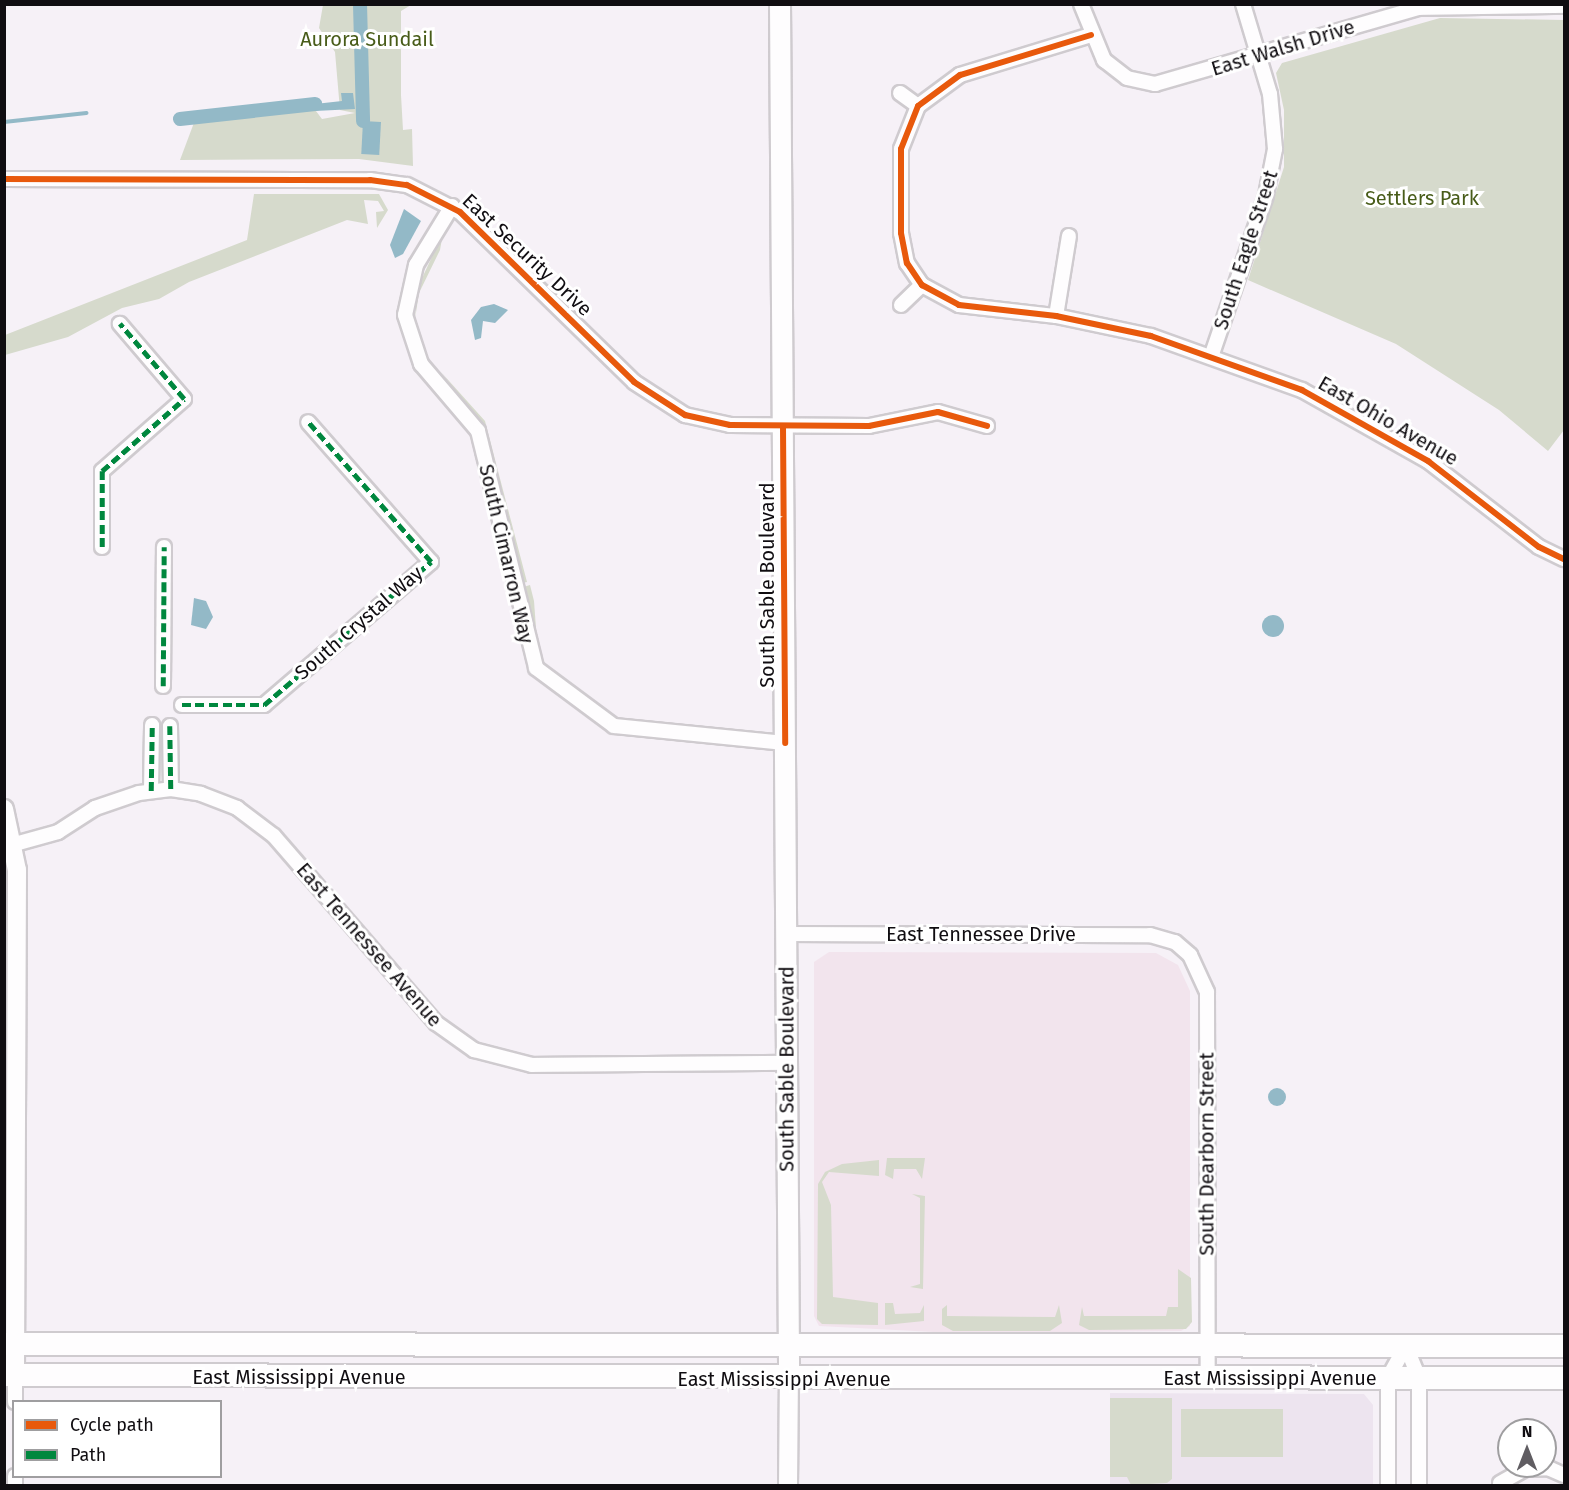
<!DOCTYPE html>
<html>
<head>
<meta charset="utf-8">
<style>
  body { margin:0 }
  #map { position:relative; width:1569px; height:1490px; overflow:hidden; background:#f6f1f7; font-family:"Fira Sans",sans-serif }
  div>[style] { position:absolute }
  .commercial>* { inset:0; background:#f2e4ed }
  .built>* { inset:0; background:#ede4ef }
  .green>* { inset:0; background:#d6dacc; transform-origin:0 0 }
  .water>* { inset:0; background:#93b9c7; transform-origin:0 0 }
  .round { border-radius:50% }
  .stream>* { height:4px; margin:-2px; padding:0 2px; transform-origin:2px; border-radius:2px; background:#93b9c7 }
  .canal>* { height:14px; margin:-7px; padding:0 7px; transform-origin:7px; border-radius:7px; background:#93b9c7 }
  .roads { filter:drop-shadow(2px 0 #cfcbcf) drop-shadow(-2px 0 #cfcbcf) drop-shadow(0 2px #cfcbcf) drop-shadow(0 -2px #cfcbcf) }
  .minor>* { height:14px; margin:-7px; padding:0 7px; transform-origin:7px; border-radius:7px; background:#fefdfe }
  .tertiary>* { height:18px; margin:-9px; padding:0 9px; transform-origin:9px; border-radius:9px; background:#fefdfe }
  .secondary>* { height:20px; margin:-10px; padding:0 10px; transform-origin:10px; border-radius:10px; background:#fefdfe }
  .primary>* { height:22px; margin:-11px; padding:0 11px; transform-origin:11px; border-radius:11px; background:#fefdfe }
  .quiet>* { height:4.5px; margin-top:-2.25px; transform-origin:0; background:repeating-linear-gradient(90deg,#00873e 0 9px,transparent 0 13.5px) }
  .cycleway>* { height:6px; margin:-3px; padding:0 3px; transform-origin:3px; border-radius:3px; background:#e8590c }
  span { translate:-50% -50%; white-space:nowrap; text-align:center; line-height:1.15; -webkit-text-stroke:6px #fff; paint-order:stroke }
  .park-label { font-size:20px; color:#485c19 }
  .street-label { font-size:20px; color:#100d11 }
  .frame { position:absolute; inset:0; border:6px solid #100d11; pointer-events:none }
  .legend { position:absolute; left:12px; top:1400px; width:210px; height:78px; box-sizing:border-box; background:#fff; border:2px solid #9f9ea0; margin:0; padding:8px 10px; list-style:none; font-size:18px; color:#100d11 }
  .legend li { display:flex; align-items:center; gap:12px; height:30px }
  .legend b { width:30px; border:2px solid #9f9ea0 }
  .north { position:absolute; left:1497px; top:1418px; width:60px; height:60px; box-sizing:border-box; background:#fff; border:2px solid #9f9ea0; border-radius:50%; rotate:0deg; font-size:16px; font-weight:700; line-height:24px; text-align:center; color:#100d11 }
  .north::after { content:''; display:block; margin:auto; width:21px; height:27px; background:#605d62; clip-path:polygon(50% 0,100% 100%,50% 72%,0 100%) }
</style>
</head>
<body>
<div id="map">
  <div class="commercial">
    <i style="clip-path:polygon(829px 952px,1156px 953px,1178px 965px,1190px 991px,1190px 1326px,1181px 1331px,953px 1333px,819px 1326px,814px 1316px,814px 962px)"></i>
  </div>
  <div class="built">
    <i style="clip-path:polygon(1110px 1393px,1364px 1394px,1373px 1405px,1373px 1485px,1110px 1485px)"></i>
  </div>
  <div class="green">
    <i style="clip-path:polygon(323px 5px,411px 5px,401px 11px,401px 95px,403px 130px,412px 129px,413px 166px,359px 159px,180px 160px,195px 120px,313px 107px,322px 119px,355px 113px,340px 110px,335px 52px,319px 28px)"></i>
    <i style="clip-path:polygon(1440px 18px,1564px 20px,1564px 430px,1548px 451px,1499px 410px,1396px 344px,1248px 280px,1284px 167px,1284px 110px,1276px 73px,1282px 63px)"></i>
    <i style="clip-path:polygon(254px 194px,379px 194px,388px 210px,377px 228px,376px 212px,384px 211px,378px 201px,364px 200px,368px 224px,347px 220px,189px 282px,159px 299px,122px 308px,68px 337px,5px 355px,5px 335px,247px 240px)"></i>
    <i style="clip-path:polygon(443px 233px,440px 250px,419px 293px,415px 319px,417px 289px)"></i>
    <i style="clip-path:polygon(441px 372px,485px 421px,527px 582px,519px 584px,484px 427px)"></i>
    <i style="clip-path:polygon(530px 585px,534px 601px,537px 642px,520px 588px)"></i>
    <i style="clip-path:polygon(925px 1158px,922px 1179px,916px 1169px,894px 1169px,893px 1179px,885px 1175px,887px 1158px)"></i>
    <i style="clip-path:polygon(879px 1160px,879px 1176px,829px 1172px,822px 1182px,831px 1205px,833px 1297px,878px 1303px,878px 1325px,822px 1324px,817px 1319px,818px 1184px,825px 1172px,842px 1164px)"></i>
    <i style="clip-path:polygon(912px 1194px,925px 1196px,923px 1289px,910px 1287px,920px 1284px,920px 1198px)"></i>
    <i style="clip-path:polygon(1178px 1269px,1191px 1278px,1192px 1322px,1186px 1329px,1089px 1330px,1079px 1325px,1082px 1307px,1084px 1316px,1166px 1316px,1168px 1307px,1178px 1307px)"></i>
    <i style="clip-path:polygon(885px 1303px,893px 1303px,895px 1314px,920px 1313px,924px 1305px,924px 1321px,885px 1325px)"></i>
    <i style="clip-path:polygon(947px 1305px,947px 1316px,1055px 1317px,1059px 1305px,1062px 1323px,1050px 1331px,953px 1331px,942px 1325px,942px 1309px)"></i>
    <i style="clip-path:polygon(1110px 1398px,1172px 1398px,1172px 1479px,1167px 1483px,1131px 1485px,1127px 1477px,1110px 1477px)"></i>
    <i style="left:1283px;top:1409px;width:48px;height:102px;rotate:90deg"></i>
  </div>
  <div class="water">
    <i style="clip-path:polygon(341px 93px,353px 93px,355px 109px,315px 111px,315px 104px,342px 101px)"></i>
    <i style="left:363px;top:121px;width:18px;height:33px;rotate:3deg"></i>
    <i style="clip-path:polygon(404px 209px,421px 221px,403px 254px,395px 258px,390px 245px)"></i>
    <i style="clip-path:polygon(494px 304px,508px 310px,495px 323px,483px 321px,481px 338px,475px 340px,471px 320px,481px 307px)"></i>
    <i style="clip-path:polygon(194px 598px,206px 601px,213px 617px,206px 629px,191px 625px)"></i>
    <i class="round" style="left:1262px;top:615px;width:22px;height:22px"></i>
    <i class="round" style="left:1268px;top:1088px;width:18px;height:18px"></i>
  </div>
  <div class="stream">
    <i style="left:4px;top:122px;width:83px;rotate:-6.2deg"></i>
  </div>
  <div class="canal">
    <i style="left:360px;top:4px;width:117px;rotate:88.5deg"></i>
    <i style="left:180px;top:119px;width:136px;rotate:-6.3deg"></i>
  </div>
  <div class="roads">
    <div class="minor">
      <i style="left:1081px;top:4px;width:61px;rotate:67.7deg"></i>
      <i style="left:1104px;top:60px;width:29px;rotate:38deg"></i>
      <i style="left:1127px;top:78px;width:29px;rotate:12deg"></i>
      <i style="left:1155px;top:84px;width:274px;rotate:-16.1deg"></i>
      <i style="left:1418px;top:8px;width:146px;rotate:-0.8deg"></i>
      <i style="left:1091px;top:35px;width:137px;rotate:163deg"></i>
      <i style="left:960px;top:75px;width:52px;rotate:143.6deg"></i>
      <i style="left:918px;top:106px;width:46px;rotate:111.6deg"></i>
      <i style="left:901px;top:149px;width:84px;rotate:90deg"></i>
      <i style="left:901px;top:233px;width:31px;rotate:79deg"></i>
      <i style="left:907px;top:263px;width:27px;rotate:56deg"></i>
      <i style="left:922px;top:285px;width:42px;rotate:28.4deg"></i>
      <i style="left:959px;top:305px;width:98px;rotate:6.5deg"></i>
      <i style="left:1056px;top:316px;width:97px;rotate:11.9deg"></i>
      <i style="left:1151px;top:336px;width:160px;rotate:19.7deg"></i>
      <i style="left:1302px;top:390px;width:145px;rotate:29.4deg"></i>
      <i style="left:1428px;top:461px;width:140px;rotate:37.8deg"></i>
      <i style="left:1539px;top:547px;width:28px;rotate:26deg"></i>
      <i style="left:900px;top:93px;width:22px;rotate:36deg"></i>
      <i style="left:4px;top:179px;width:366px;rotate:0.2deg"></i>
      <i style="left:370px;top:180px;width:37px;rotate:8deg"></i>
      <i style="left:407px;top:185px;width:59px;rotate:27deg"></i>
      <i style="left:460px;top:212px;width:243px;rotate:44.3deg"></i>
      <i style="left:634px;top:382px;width:61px;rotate:32.9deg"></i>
      <i style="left:685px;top:415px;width:46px;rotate:12.5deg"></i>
      <i style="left:730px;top:425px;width:139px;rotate:0.4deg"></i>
      <i style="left:869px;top:426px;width:70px;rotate:-11.5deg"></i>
      <i style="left:938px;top:412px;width:51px;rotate:15.9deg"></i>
      <i style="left:452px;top:206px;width:69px;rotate:121.4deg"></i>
      <i style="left:416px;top:265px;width:51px;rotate:102.4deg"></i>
      <i style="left:405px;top:315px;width:52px;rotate:71.9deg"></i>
      <i style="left:421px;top:364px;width:88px;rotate:49.6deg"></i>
      <i style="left:478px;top:431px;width:244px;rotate:76.2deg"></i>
      <i style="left:536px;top:668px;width:97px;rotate:36.6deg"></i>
      <i style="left:614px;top:726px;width:172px;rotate:5.7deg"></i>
      <i style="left:901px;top:305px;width:29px;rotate:-44deg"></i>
      <i style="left:1056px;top:316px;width:81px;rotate:-80.8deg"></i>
      <i style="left:1212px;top:354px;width:168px;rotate:-71.2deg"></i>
      <i style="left:1266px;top:195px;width:47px;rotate:-78.9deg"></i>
      <i style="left:1275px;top:149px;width:55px;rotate:-95.2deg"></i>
      <i style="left:1270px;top:94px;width:94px;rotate:-106.7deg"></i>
      <i style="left:102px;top:547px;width:76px;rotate:-90deg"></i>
      <i style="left:102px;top:471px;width:109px;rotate:-41.3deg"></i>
      <i style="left:184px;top:399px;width:99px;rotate:-130.5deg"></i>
      <i style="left:163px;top:686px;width:139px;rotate:-89.6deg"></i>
      <i style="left:182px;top:705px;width:82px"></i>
      <i style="left:264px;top:705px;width:220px;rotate:-40.6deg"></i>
      <i style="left:431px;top:562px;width:186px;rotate:-131.3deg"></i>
      <i style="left:170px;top:726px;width:63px;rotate:89.1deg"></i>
      <i style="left:151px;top:791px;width:66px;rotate:-89.1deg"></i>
      <i style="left:15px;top:844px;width:45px;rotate:-15.6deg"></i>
      <i style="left:58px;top:832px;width:44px;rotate:-33deg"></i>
      <i style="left:95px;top:808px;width:46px;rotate:-18.8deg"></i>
      <i style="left:139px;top:793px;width:32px;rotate:-7deg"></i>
      <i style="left:171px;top:789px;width:30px;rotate:9deg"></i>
      <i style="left:201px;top:794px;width:39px;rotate:21deg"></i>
      <i style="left:237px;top:808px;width:46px;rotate:37.1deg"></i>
      <i style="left:274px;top:836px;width:247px;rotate:49.1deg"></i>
      <i style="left:436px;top:1023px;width:47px;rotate:35.4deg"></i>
      <i style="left:474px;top:1050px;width:60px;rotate:14.5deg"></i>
      <i style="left:532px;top:1065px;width:254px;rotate:-0.5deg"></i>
      <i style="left:786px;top:934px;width:364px;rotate:0.2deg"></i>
      <i style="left:1150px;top:935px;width:26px;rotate:16deg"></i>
      <i style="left:1175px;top:942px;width:20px;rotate:41deg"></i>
      <i style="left:1190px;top:955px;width:41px;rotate:65.3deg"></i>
      <i style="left:1207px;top:992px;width:386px;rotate:89.9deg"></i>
      <i style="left:1406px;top:1346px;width:35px;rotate:68deg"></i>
      <i style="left:1419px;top:1378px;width:108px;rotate:90deg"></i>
      <i style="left:15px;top:1375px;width:27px;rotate:90deg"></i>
      <i style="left:15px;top:1476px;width:10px;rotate:90deg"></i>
      <i style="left:1500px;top:1483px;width:29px;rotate:-29deg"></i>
      <i style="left:1525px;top:1469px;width:23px;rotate:-2deg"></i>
      <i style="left:1548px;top:1468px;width:17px;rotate:24deg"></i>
      <i style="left:1388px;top:1486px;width:108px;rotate:-90deg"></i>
      <i style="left:1388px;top:1378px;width:37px;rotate:-61deg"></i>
    </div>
    <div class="tertiary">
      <i style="left:4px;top:809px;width:62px;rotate:78deg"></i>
      <i style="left:17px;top:870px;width:505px;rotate:90.23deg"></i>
      <i style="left:788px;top:1486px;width:107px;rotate:-89.5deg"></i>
    </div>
    <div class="secondary">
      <i style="left:780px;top:4px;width:1375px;rotate:89.62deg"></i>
    </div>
    <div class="primary">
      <i style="left:4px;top:1344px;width:1560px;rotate:0.07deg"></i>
      <i style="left:4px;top:1375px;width:1560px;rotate:0.11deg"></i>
    </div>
  </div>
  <div class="quiet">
    <i style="left:102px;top:547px;width:76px;rotate:-90deg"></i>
    <i style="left:102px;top:471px;width:109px;rotate:-41.3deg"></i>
    <i style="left:184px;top:399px;width:99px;rotate:-130.5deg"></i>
    <i style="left:163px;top:686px;width:139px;rotate:-89.6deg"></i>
    <i style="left:182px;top:705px;width:82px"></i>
    <i style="left:264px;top:705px;width:220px;rotate:-40.6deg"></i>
    <i style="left:431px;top:562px;width:186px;rotate:-131.3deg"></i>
    <i style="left:170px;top:726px;width:63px;rotate:89.1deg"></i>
    <i style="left:151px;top:791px;width:66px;rotate:-89.1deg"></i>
  </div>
  <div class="cycleway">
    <i style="left:1091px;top:35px;width:137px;rotate:163deg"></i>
    <i style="left:960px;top:75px;width:52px;rotate:143.6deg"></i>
    <i style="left:918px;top:106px;width:46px;rotate:111.6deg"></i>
    <i style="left:901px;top:149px;width:84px;rotate:90deg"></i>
    <i style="left:901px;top:233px;width:31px;rotate:79deg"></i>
    <i style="left:907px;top:263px;width:27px;rotate:56deg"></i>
    <i style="left:922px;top:285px;width:42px;rotate:28.4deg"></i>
    <i style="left:959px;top:305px;width:98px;rotate:6.5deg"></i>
    <i style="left:1056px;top:316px;width:97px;rotate:11.9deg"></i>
    <i style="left:1151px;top:336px;width:160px;rotate:19.7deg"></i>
    <i style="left:1302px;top:390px;width:145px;rotate:29.4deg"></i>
    <i style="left:1428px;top:461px;width:140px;rotate:37.8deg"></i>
    <i style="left:1539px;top:547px;width:28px;rotate:26deg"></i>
    <i style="left:4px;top:179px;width:366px;rotate:0.2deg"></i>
    <i style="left:370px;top:180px;width:37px;rotate:8deg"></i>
    <i style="left:407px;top:185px;width:59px;rotate:27deg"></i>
    <i style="left:460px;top:212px;width:243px;rotate:44.3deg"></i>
    <i style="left:634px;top:382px;width:61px;rotate:32.9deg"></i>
    <i style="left:685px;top:415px;width:46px;rotate:12.5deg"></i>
    <i style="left:730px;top:425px;width:139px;rotate:0.4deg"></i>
    <i style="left:869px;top:426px;width:70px;rotate:-11.5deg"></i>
    <i style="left:938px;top:412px;width:51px;rotate:15.9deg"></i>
    <i style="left:783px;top:426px;width:317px;rotate:89.6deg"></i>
  </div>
  <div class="park-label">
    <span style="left:367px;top:39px">Aurora Sundail</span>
    <span style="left:1422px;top:198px">Settlers Park</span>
  </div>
  <div class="street-label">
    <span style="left:1283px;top:48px;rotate:-17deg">East Walsh Drive</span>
    <span style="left:1246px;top:250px;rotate:-72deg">South Eagle Street</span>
    <span style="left:527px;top:255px;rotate:43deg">East Security Drive</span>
    <span style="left:1388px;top:421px;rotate:30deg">East Ohio Avenue</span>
    <span style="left:506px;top:554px;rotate:77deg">South Cimarron Way</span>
    <span style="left:767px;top:585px;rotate:-90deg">South Sable Boulevard</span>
    <span style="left:359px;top:623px;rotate:-41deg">South Crystal Way</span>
    <span style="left:981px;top:934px">East Tennessee Drive</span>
    <span style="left:369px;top:945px;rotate:49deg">East Tennessee Avenue</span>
    <span style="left:787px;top:1069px;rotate:-90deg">South Sable Boulevard</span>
    <span style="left:1207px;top:1154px;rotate:-90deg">South Dearborn Street</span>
    <span style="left:299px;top:1377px">East Mississippi Avenue</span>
    <span style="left:1270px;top:1378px">East Mississippi Avenue</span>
    <span style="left:784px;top:1379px">East Mississippi Avenue</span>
  </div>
  <div class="frame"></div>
  <ul class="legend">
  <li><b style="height:8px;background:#e8590c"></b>Cycle path</li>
  <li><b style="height:8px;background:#00873e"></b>Path</li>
  </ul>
  <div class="north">N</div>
</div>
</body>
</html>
